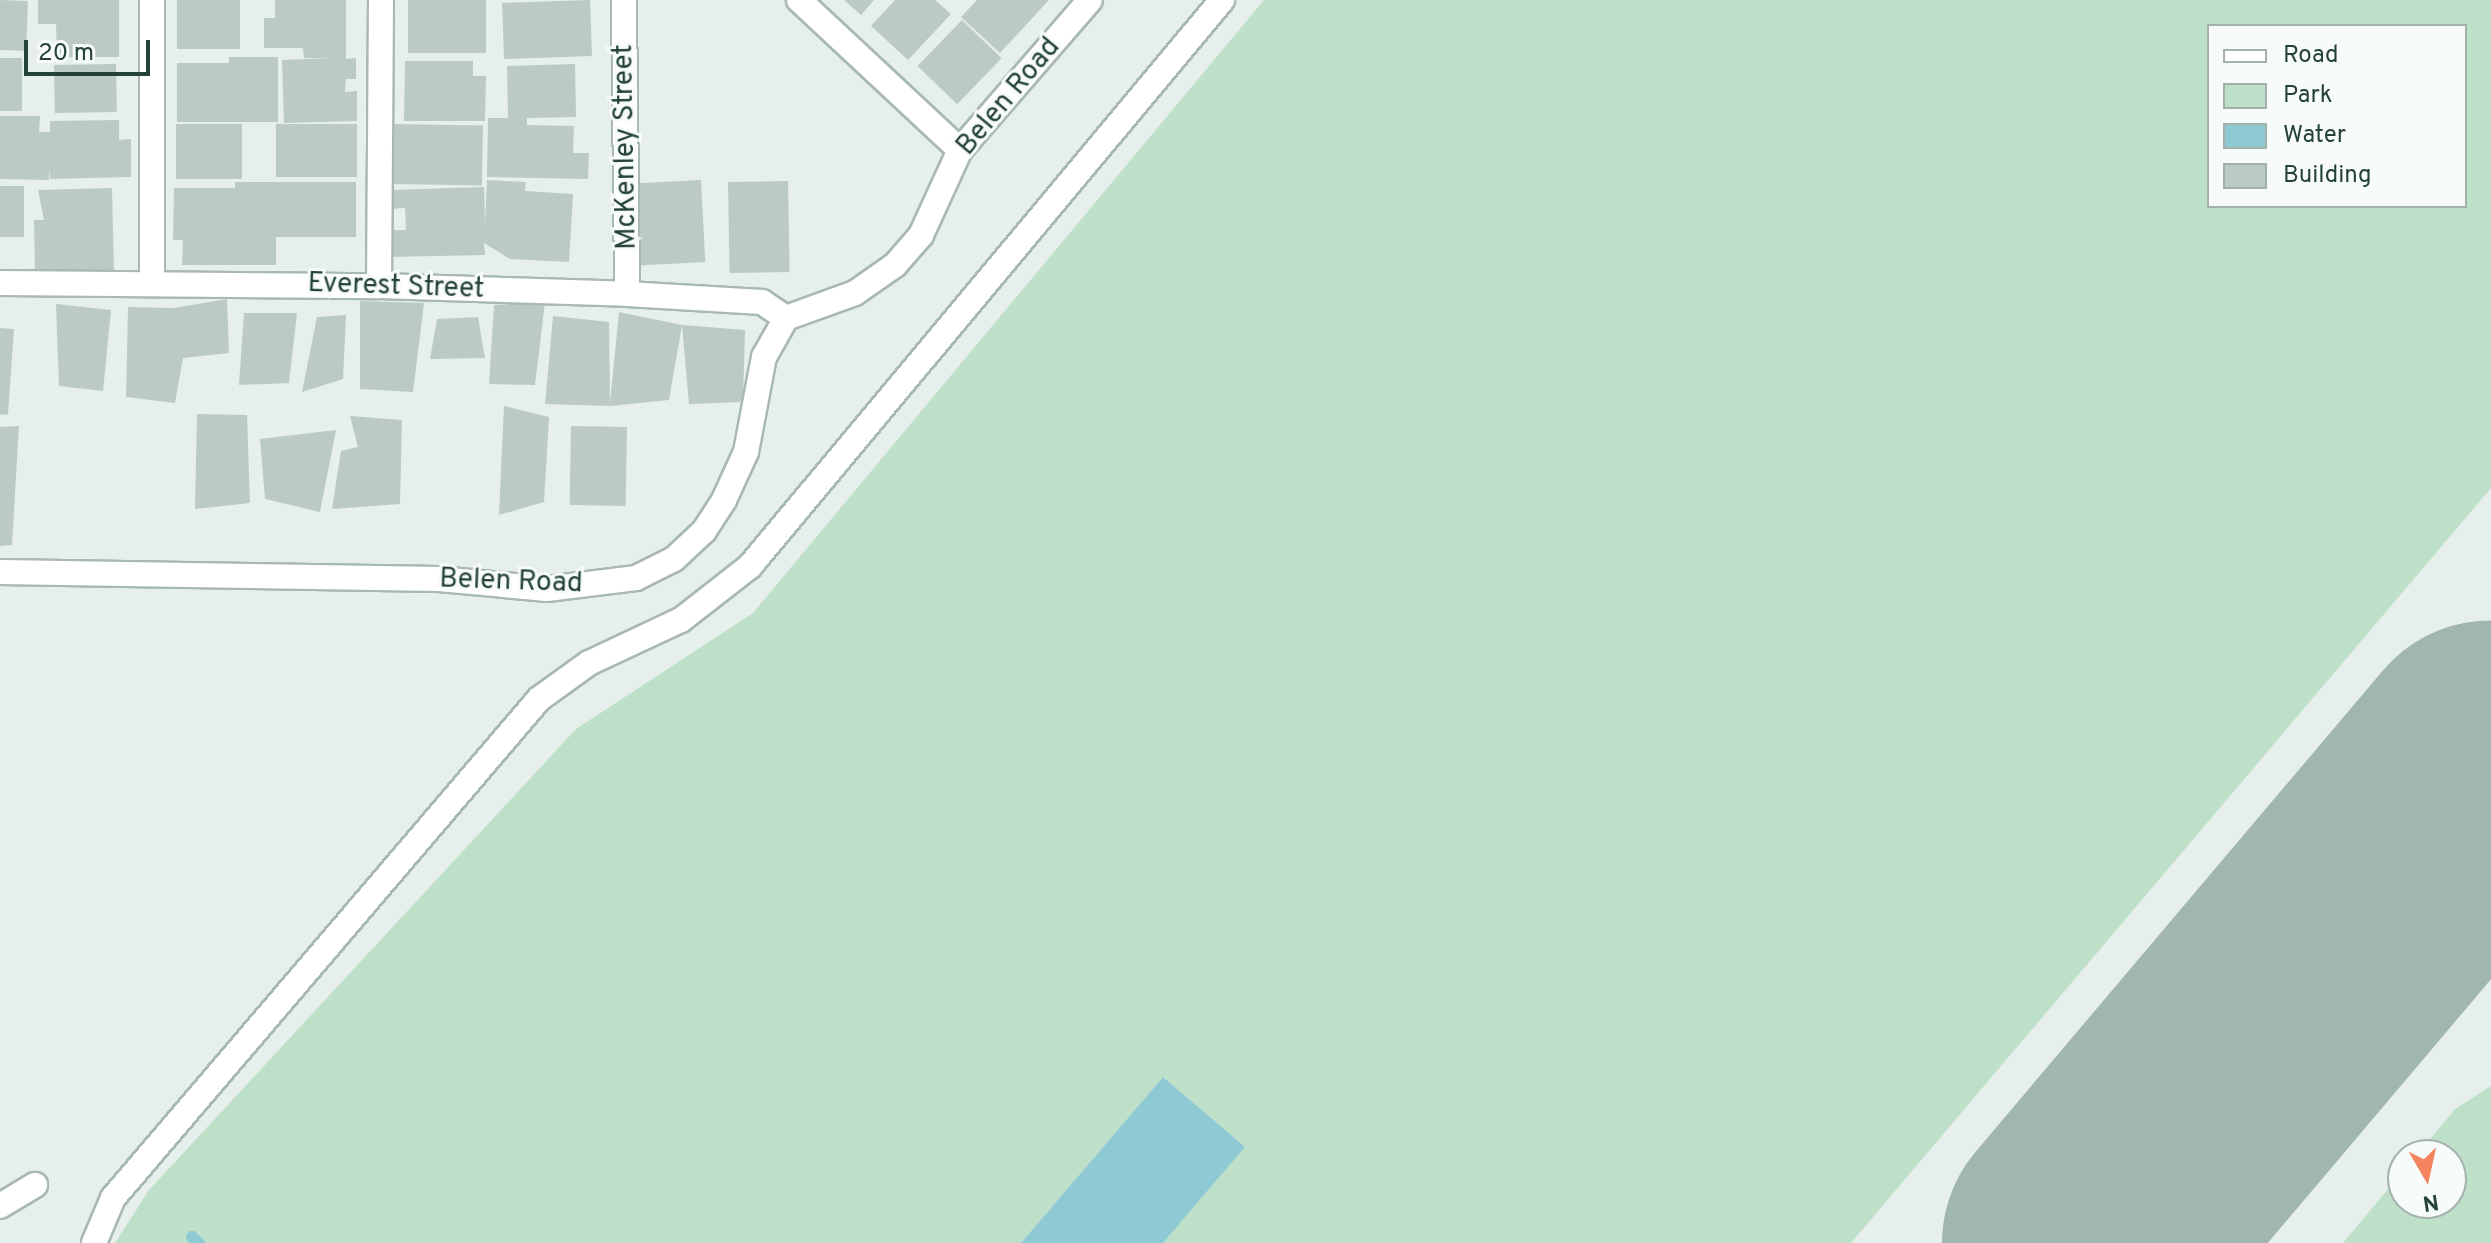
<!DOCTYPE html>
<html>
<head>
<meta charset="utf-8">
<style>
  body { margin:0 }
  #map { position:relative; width:2491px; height:1243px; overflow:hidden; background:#e6efeb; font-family:Overpass,sans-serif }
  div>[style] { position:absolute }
  .green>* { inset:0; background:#bfe0c8 }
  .water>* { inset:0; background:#8ec9d4 }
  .stream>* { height:12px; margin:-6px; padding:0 6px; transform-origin:6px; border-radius:6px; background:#8ec9d4 }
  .taxiway>* { height:114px; margin:-57px; padding:0 57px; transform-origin:57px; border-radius:57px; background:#a2b6b0 }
  .runway>* { height:282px; margin:-141px; padding:0 141px; transform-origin:141px; border-radius:141px; background:#a2b6b0 }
  .building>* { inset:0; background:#bbcac4; transform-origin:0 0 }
  .roads { filter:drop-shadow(2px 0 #a8b8b2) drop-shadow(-2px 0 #a8b8b2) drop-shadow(0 2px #a8b8b2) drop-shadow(0 -2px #a8b8b2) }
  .minor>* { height:24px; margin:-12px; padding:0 12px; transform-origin:12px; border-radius:12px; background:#fff }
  span { translate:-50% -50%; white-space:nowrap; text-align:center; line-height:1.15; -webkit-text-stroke:6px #f7fbf9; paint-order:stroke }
  .street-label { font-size:28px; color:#24423a }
  .legend { position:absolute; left:2207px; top:24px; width:260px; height:184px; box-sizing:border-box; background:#f7fbf9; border:2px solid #a3b1ad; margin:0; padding:10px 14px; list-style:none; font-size:24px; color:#24423a }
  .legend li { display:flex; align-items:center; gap:16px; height:40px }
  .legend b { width:40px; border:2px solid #a3b1ad }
  .north { position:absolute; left:2387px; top:1139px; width:80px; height:80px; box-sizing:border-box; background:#f7fbf9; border:2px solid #a3b1ad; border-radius:50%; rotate:171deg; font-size:22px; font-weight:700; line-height:32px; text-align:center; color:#24423a }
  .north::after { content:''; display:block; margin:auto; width:28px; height:36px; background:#f4845f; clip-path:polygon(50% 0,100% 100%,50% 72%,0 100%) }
  .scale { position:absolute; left:24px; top:40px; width:126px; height:36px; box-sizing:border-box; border:4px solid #24423a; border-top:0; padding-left:10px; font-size:24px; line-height:28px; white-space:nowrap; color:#24423a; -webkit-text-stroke:6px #f7fbf9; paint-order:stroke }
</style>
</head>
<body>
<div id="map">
  <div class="green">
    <i style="clip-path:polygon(evenodd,1264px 0,2491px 0,2491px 488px,1851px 1243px,1163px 1243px,1245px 1147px,1163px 1077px,1021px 1243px,115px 1243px,149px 1190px,576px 729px,753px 613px,1264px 0,2209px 26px,2465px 26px,2465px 206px,2209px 206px,2209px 26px)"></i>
    <i style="clip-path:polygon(2491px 1086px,2491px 1243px,2343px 1243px,2403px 1171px,2403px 1203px,2451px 1203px,2451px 1155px,2417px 1155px,2455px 1109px)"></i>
  </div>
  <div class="water">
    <i style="clip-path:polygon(1163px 1077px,1245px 1147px,1163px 1243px,1021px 1243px)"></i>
  </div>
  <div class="stream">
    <i style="left:192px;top:1237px;width:9px;rotate:41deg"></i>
  </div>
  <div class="taxiway">
    <i style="left:2280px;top:1010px;width:99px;rotate:-43.4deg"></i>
    <i style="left:2352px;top:942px;width:66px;rotate:-30.8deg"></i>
    <i style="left:2409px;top:908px;width:85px;rotate:-15.7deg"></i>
  </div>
  <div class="runway">
    <i style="left:2083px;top:1243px;width:631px;rotate:-49.75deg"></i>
  </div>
  <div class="building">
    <i style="left:0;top:0;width:28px;height:50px;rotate:2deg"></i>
    <i style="clip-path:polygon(38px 0,119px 0,119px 57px,57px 57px,56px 24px,38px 24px)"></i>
    <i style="left:177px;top:0;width:63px;height:49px"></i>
    <i style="clip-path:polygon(275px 0,346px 0,346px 59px,356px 58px,356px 79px,346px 79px,345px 92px,357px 91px,357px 121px,284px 123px,282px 60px,332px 58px,304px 58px,303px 48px,264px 48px,264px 18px,275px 18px)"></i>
    <i style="left:408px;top:0;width:78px;height:53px"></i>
    <i style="left:590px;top:0;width:56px;height:88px;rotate:88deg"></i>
    <i style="clip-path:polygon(844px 0,874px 0,861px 15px)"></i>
    <i style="clip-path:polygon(895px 0,935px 0,951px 14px,908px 60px,871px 26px)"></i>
    <i style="clip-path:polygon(977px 0,1049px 0,1000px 53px,961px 17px)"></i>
    <i style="left:962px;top:20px;width:55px;height:64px;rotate:44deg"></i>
    <i style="clip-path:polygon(229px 57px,278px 57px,278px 122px,177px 122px,177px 63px,229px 63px)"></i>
    <i style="left:0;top:58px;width:22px;height:53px"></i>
    <i style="clip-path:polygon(405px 61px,473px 61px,473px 76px,486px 76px,485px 121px,404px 121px)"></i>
    <i style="left:116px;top:64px;width:48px;height:62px;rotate:89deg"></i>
    <i style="clip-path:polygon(575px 64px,576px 117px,527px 118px,527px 125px,574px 126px,573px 153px,589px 153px,588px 179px,487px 177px,488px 118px,508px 118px,507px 66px)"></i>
    <i style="clip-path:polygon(0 116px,40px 116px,39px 132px,50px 132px,50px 121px,119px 120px,119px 140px,131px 139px,131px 177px,50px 179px,49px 167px,49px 180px,0 179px)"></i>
    <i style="left:176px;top:124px;width:66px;height:55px"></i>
    <i style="left:276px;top:124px;width:81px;height:53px"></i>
    <i style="left:393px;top:124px;width:90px;height:60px;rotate:1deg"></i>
    <i style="clip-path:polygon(487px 180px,526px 182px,525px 191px,573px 194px,569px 262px,510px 259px,484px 243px,485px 255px,387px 257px,386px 230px,406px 230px,405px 208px,391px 209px,390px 190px,484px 187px,485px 224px)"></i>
    <i style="left:701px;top:180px;width:82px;height:67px;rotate:87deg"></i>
    <i style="left:788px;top:181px;width:91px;height:60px;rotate:89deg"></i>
    <i style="clip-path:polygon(235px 182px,356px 182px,356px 237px,276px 237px,276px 265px,182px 265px,183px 240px,173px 240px,174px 188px,235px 188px)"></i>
    <i style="left:0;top:186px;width:24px;height:51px"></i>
    <i style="clip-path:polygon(112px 188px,114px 272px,46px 274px,46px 269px,35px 270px,34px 220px,44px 220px,38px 190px)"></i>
    <i style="clip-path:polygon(227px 299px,229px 353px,183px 358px,175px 403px,126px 397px,128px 307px,174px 308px)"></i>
    <i style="clip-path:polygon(360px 301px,424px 303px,413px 392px,360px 389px)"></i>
    <i style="clip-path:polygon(545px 302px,535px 385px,489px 384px,494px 305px)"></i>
    <i style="clip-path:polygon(56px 304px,111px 310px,103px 391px,59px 386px)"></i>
    <i style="clip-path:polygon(619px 312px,682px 325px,669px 400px,610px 406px,545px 404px,553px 316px,609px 322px,610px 403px)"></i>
    <i style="clip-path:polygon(244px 313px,297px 313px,289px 383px,239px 385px)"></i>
    <i style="clip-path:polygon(346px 315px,343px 379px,302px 392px,317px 317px)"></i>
    <i style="clip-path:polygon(478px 317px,485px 358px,430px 359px,437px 319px)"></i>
    <i style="clip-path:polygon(682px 325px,745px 330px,743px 402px,689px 404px)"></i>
    <i style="left:0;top:328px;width:14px;height:86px;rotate:4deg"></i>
    <i style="clip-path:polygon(504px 406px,549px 417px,544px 502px,499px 515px)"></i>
    <i style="clip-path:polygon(197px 414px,247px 415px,250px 503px,195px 509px)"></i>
    <i style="clip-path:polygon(350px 416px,402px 420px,400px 504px,332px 509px,341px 451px,358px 447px)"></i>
    <i style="clip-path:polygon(19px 426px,12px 545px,0 546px,0 427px)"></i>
    <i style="left:571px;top:426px;width:56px;height:79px;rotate:1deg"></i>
    <i style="clip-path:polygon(336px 430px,320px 512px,265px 499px,260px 439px)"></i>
  </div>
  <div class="roads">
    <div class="minor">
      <i style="left:152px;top:0;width:282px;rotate:90deg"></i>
      <i style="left:624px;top:0;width:294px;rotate:89.4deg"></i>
      <i style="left:799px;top:0;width:220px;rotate:43deg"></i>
      <i style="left:0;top:283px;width:379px;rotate:0.5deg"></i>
      <i style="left:379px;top:286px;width:248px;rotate:1.8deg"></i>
      <i style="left:627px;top:294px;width:135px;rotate:3.4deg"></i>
      <i style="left:762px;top:302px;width:29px;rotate:34deg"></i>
      <i style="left:379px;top:286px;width:286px;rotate:-89.6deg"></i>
      <i style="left:0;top:572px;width:439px;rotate:0.9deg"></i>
      <i style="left:439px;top:579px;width:108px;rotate:5.3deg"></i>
      <i style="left:547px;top:589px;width:90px;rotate:-7deg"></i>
      <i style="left:636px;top:578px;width:42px;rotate:-26.6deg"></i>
      <i style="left:674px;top:559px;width:41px;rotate:-43deg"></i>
      <i style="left:704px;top:531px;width:37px;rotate:-57deg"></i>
      <i style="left:724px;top:500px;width:53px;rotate:-65.4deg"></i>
      <i style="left:746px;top:452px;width:97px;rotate:-79.3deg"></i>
      <i style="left:764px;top:357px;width:45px;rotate:-60.6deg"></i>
      <i style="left:786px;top:318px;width:73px;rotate:-19.9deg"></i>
      <i style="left:855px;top:293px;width:49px;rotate:-35deg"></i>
      <i style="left:895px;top:265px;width:40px;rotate:-49deg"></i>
      <i style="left:921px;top:235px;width:94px;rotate:-65.4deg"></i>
      <i style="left:960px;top:150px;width:198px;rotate:-49.1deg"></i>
      <i style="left:0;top:1206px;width:41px;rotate:-31deg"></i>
      <i style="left:94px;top:1243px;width:49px;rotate:-67.1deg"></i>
      <i style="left:113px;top:1198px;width:656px;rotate:-49.51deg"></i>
      <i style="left:539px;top:699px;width:62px;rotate:-35.8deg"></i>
      <i style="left:589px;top:663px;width:102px;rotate:-25.1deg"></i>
      <i style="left:681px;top:620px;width:88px;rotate:-38deg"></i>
      <i style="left:750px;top:566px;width:737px;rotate:-50.17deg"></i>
    </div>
  </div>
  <div class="street-label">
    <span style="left:1009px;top:97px;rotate:-50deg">Belen Road</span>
    <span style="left:626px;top:147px;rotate:-91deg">McKenley Street</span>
    <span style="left:396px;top:287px;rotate:2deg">Everest Street</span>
    <span style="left:511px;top:582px;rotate:2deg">Belen Road</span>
  </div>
  <ul class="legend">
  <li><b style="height:10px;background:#fff"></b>Road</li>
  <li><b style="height:22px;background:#bfe0c8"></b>Park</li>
  <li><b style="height:22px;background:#8ec9d4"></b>Water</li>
  <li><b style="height:22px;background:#bbcac4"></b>Building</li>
  </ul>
  <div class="north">N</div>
  <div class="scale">20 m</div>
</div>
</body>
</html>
